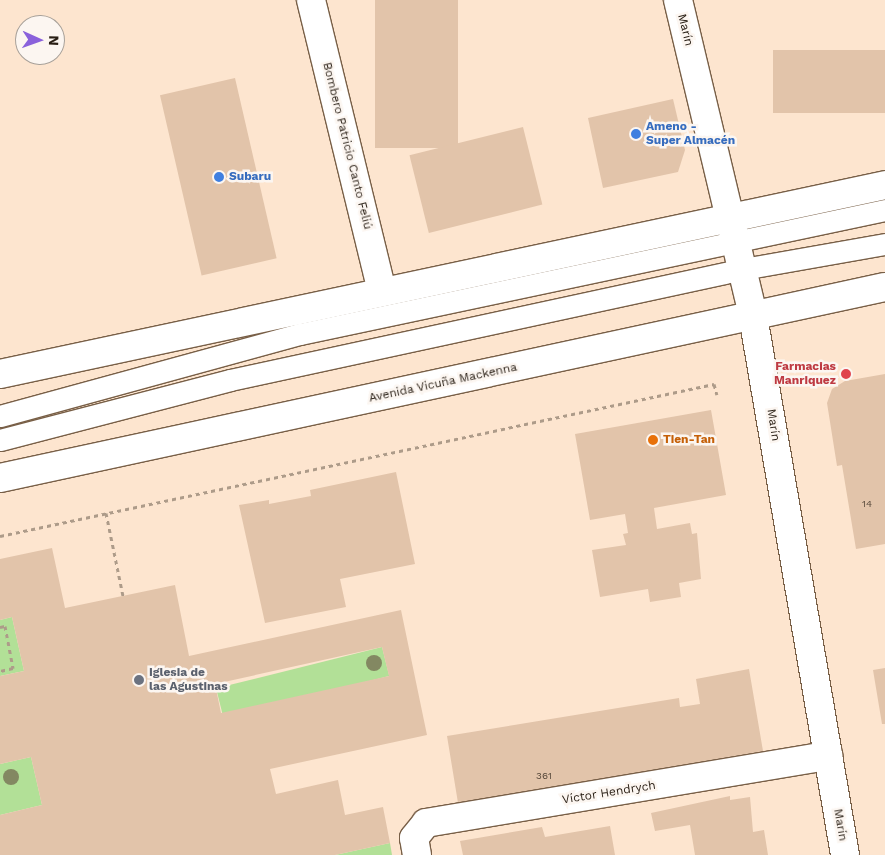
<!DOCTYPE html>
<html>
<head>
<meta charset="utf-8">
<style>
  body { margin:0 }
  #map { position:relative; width:885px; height:855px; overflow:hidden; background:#fde5cf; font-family:"Work Sans",sans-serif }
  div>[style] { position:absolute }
  .green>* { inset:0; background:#b2e097; transform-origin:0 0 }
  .building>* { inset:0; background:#e2c4aa; transform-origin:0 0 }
  .path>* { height:3px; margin-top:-1.5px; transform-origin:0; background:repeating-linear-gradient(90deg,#ad9b89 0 4px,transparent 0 8px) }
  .roads { filter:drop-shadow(1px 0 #785f47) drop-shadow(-1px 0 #785f47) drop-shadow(0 1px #785f47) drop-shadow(0 -1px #785f47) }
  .lane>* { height:21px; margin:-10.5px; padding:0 10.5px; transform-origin:10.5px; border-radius:10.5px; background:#fff }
  .street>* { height:28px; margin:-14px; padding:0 14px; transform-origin:14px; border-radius:14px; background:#fff }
  .secondary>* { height:28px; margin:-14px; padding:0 14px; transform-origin:14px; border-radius:14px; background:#fff }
  .primary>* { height:28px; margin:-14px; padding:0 14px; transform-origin:14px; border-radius:14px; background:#fff }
  .trees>* { width:16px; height:16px; margin:-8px; border-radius:50%; background:#838862 }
  .dots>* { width:14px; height:14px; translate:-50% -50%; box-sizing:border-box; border:2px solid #fcf6f1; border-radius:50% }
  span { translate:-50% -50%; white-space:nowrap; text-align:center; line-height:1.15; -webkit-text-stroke:5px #fcf6f1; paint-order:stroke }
  .number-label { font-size:10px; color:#56483a }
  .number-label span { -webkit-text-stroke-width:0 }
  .street-label { font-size:12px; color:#281e14 }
  .shop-label { font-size:12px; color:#366cbe; font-weight:700 }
  .left { translate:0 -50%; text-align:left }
  .health-label { font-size:12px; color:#be3a42; font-weight:700 }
  .right { translate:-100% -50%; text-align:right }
  .food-label { font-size:12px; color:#c56008; font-weight:700 }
  .worship-label { font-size:12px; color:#5b616d; font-weight:700 }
  .north { position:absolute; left:15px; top:15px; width:50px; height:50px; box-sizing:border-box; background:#fcf6f1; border:1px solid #a7a099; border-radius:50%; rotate:92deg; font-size:14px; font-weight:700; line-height:20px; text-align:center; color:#281e14 }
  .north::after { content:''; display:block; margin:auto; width:18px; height:22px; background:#8a61db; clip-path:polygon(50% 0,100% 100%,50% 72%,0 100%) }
</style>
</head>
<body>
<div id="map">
  <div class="green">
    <i style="clip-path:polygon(12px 617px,24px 671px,0 676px,0 620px)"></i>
    <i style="left:382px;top:647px;width:30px;height:171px;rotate:76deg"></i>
    <i style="clip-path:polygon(31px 757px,42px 805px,0 815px,0 764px)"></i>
    <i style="clip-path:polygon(390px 843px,392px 855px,335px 855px)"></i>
  </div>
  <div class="building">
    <i style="left:375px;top:0;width:83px;height:148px"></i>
    <i style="left:885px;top:50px;width:63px;height:112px;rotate:90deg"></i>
    <i style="left:235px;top:78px;width:185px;height:77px;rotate:77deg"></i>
    <i style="clip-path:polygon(673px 99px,685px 150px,678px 172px,603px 188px,588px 118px)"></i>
    <i style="left:523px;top:127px;width:80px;height:117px;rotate:76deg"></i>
    <i style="clip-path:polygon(885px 374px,885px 544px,856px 549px,842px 465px,837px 466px,827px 403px,832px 389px,845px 381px)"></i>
    <i style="clip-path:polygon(711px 410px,726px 495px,654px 508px,657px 529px,690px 523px,692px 534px,697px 533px,701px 579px,679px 583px,681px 597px,650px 602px,648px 589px,600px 597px,592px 550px,626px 545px,623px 534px,628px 533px,625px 514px,590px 520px,575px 434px)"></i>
    <i style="clip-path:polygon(396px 472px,415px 564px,340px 579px,346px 607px,265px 623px,239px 505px,269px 500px,269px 504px,311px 496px,310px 490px)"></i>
    <i style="clip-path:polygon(evenodd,52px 548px,65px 608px,175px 585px,189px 656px,401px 610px,427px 735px,270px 769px,276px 794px,338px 780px,345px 815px,383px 807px,390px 843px,335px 855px,0 855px,0 815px,42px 805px,31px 757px,0 764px,0 676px,24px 671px,12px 617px,0 620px,0 559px,52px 548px,382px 647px,389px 676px,221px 713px,215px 684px,382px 647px)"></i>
    <i style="clip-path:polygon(885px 668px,885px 724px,882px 724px,873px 670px)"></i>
    <i style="clip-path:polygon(749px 669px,763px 751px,458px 803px,447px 736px,679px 698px,680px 707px,700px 704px,696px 679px)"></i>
    <i style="clip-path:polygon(730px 796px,730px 800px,750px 797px,753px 832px,764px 830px,768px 855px,695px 855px,690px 825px,655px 831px,651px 813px)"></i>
    <i style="clip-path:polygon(610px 826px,615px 855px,463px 855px,460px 841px,542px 827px,545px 837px)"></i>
  </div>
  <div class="path">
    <i style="left:106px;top:513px;width:85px;rotate:78.4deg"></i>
    <i style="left:0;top:536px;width:730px;rotate:-12.02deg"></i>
    <i style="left:714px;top:384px;width:11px;rotate:75deg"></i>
    <i style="left:0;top:627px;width:5px;rotate:-11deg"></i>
    <i style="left:5px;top:626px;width:43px;rotate:79.2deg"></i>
    <i style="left:13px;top:668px;width:13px;rotate:167deg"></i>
  </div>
  <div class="roads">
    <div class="lane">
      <i style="left:0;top:416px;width:311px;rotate:-15.3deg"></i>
      <i style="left:300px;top:334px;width:598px;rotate:-11.97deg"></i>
      <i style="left:0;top:440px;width:238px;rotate:-14.6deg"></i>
      <i style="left:230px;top:380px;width:525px;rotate:-12.21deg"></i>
      <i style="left:743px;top:269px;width:144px;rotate:-10deg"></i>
    </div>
    <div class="street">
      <i style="left:311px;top:0;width:300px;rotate:76.3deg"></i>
      <i style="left:417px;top:855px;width:17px;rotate:-100deg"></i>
      <i style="left:414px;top:838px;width:19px;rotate:-51deg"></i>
      <i style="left:426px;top:823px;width:408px;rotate:-9.5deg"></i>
    </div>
    <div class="secondary">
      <i style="left:678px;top:0;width:325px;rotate:76.6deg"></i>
      <i style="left:753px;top:316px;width:547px;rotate:80.31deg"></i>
    </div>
    <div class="primary">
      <i style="left:0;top:374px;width:905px;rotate:-12.05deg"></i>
      <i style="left:0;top:478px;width:905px;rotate:-12.18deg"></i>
    </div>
  </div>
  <div class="trees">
    <i style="left:374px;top:663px"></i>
    <i style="left:11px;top:777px"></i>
  </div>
  <div class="dots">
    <i style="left:636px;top:134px;background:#3f7fe0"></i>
    <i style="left:219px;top:177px;background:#3f7fe0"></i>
    <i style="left:846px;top:374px;background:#e0444e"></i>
    <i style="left:653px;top:440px;background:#e8710a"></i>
    <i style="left:139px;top:680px;background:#6b7280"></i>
  </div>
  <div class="number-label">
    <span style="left:867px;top:504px">14</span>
    <span style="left:544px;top:776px">361</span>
  </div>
  <div class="street-label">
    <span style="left:685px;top:30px;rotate:76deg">Marín</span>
    <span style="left:347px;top:146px;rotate:76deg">Bombero Patricio Canto Feliú</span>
    <span style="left:443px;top:383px;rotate:-12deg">Avenida Vicuña Mackenna</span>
    <span style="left:773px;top:425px;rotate:81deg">Marín</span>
    <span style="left:609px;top:793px;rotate:-9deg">Víctor Hendrych</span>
    <span style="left:840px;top:825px;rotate:80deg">Marín</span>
  </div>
  <div class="shop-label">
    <span class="left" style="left:646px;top:134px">Ameno -<br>Super Almacén</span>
    <span class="left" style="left:229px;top:177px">Subaru</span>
  </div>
  <div class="health-label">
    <span class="right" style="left:836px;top:374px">Farmacias<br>Manriquez</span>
  </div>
  <div class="food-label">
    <span class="left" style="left:663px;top:440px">Tien-Tan</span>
  </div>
  <div class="worship-label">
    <span class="left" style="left:149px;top:680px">Iglesia de<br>las Agustinas</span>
  </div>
  <div class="north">N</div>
</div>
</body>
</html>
